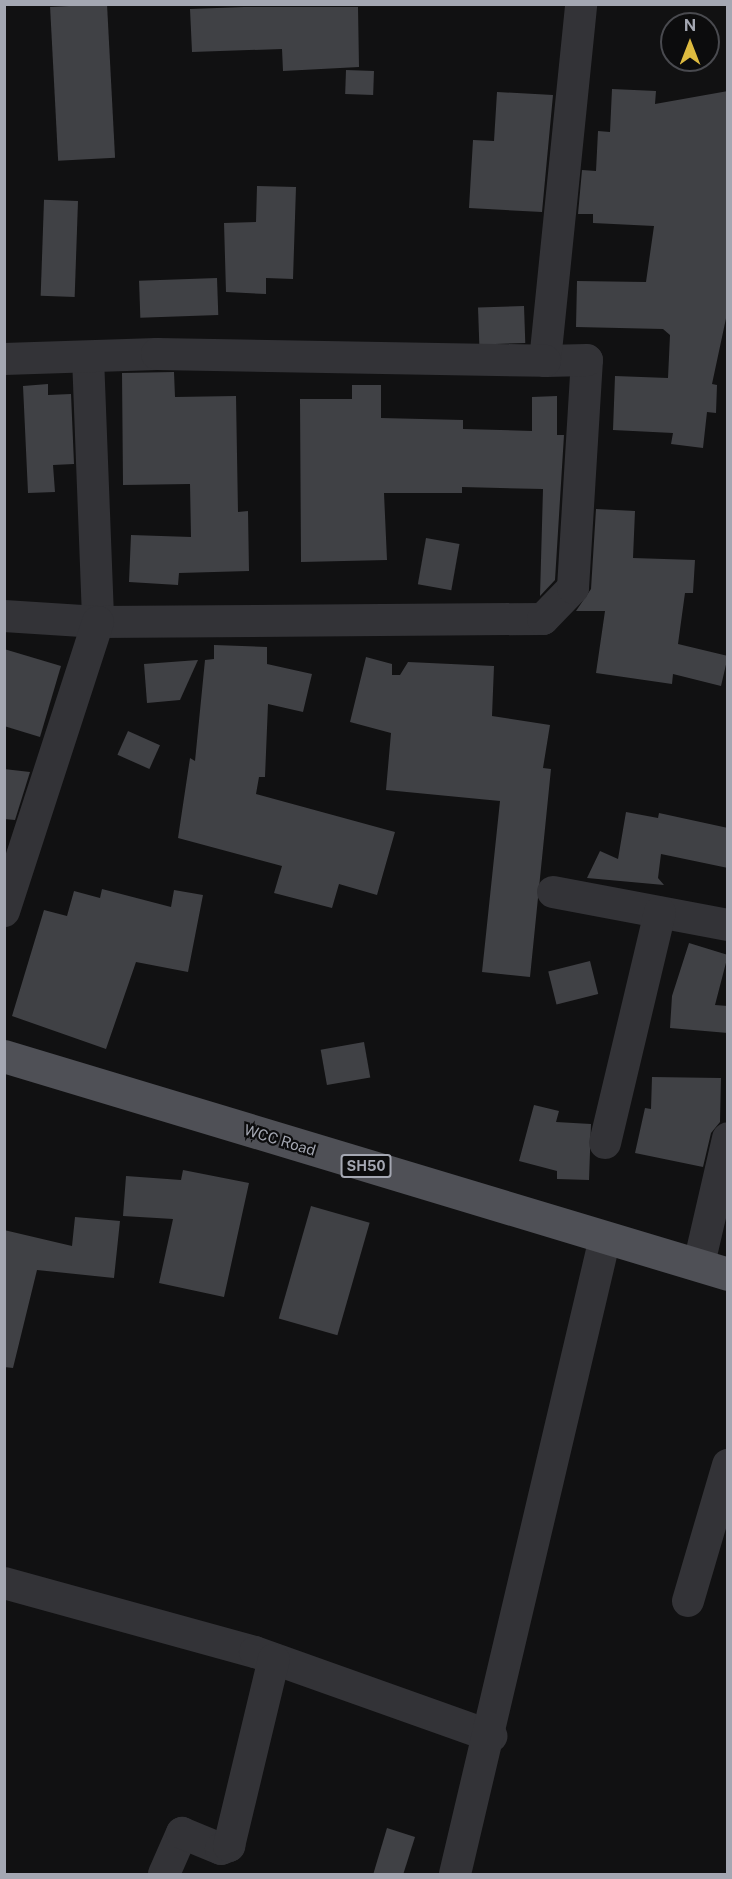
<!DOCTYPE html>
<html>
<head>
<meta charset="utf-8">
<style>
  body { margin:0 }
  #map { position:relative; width:732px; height:1879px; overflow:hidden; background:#111112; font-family:"Public Sans",sans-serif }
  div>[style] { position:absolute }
  .building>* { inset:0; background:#404145; transform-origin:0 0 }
  .street>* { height:32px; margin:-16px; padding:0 16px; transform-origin:16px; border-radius:16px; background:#333337 }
  .primary>* { height:33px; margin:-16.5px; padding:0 16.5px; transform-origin:16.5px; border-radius:16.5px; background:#4f5056 }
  span { translate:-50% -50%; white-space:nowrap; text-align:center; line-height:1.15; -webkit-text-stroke:4.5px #0c0c0d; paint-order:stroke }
  .shield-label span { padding:2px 4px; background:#0c0c0d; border:2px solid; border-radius:4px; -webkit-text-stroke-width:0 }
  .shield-label { font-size:14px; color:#a4a7b2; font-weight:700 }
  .street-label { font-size:15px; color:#a4a7b2 }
  .frame { position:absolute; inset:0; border:6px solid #a4a7b2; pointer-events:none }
  .north { position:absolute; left:660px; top:12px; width:60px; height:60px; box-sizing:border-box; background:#0c0c0d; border:2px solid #494a4f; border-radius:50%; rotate:0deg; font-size:16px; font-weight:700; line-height:24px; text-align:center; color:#a4a7b2 }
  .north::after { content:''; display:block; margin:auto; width:21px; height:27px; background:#ddba3f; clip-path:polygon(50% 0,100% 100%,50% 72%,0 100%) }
</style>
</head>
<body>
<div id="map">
  <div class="building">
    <i style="left:107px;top:4px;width:154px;height:57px;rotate:87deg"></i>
    <i style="clip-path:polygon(244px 7px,358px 7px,359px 67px,283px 71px,282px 49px,192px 52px,190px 9px)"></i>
    <i style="left:346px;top:70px;width:28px;height:24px;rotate:2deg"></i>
    <i style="clip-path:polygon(612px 89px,656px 91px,655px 104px,728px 91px,728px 309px,712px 384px,717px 385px,716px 413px,707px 412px,703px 448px,671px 444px,673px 433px,613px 430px,615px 376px,668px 378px,670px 335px,663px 329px,576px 327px,577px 281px,646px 282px,654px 226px,593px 223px,593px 214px,578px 214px,582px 170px,596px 171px,598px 131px,610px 132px)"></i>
    <i style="clip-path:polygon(497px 92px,553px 95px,542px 212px,469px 208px,473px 140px,494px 141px)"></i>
    <i style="clip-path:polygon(257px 186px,296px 187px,293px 279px,266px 278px,266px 294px,226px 292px,224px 223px,256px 222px)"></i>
    <i style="left:78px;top:201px;width:96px;height:34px;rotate:92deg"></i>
    <i style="left:217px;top:278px;width:37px;height:78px;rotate:88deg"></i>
    <i style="left:524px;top:306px;width:37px;height:46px;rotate:88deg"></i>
    <i style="clip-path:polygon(174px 372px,175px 397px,236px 396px,238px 512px,248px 511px,249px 571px,179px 573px,178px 585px,129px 582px,131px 535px,191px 537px,190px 484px,123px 485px,122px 373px)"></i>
    <i style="clip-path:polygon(48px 384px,48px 395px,71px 394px,74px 464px,53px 465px,55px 492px,28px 493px,23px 386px)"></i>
    <i style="clip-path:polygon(352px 385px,381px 385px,381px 418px,463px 420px,463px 429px,532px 431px,532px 397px,557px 396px,557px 435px,564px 435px,555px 580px,540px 596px,543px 489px,462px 487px,462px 493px,384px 493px,387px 560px,301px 562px,300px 399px,352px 399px)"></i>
    <i style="clip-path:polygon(596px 509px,635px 511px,633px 558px,695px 560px,693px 593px,685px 593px,678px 644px,728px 656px,721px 686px,673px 674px,672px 684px,596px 673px,605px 611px,576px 611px,591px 589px)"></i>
    <i style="left:426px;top:538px;width:34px;height:47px;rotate:10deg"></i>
    <i style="clip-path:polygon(214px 645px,267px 647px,267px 664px,312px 674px,303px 712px,268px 704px,265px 777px,259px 777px,256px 794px,395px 832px,377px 895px,339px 884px,332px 908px,274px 893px,282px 866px,178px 838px,190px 758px,195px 761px,205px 660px,214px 659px)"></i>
    <i style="clip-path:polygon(4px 649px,61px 666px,40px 737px,4px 726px)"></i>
    <i style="clip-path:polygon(366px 657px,392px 664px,392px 675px,400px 675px,408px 662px,494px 666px,492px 716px,550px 725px,543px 768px,551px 769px,530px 977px,482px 972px,500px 801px,386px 790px,391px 733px,350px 722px)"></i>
    <i style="clip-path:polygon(198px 660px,180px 700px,147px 703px,144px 664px)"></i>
    <i style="left:128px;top:731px;width:35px;height:26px;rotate:24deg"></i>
    <i style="clip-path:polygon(4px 769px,30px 772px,15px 820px,4px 819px)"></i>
    <i style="clip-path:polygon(626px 812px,658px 818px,659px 813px,728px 828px,728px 868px,661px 854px,658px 878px,664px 885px,587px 878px,600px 851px,618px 859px)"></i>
    <i style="clip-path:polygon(102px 889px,171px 907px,174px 890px,203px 895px,188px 972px,136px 962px,106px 1049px,12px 1016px,44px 910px,67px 916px,74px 891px,100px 898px)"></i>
    <i style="clip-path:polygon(689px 943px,728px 955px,715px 1005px,728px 1006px,728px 1033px,670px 1028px,672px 996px)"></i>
    <i style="left:590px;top:961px;width:34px;height:43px;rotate:76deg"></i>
    <i style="left:364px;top:1042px;width:36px;height:44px;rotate:80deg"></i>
    <i style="clip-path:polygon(652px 1077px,721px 1078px,720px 1122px,711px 1133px,703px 1167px,635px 1153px,645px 1108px,651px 1109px)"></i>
    <i style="clip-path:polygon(534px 1105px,559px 1111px,556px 1122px,591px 1124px,589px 1180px,557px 1179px,557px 1171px,519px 1161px)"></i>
    <i style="clip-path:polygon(183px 1170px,249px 1183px,224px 1297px,159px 1283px,173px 1219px,123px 1216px,126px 1176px,181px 1180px)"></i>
    <i style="left:311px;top:1206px;width:61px;height:117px;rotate:16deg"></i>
    <i style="clip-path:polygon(75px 1217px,120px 1221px,114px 1278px,37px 1270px,13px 1368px,4px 1367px,4px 1230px,72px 1246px)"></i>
    <i style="clip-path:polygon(387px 1828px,415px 1837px,403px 1875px,373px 1875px)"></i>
  </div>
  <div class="street">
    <i style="left:88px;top:357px;width:265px;rotate:87.8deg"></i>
    <i style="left:98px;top:622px;width:445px;rotate:-0.4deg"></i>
    <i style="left:543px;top:619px;width:43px;rotate:-45.9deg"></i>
    <i style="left:573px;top:588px;width:228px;rotate:-86.5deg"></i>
    <i style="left:587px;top:360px;width:42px;rotate:178.6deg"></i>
    <i style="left:545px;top:361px;width:359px;rotate:-84.2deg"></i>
    <i style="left:4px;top:359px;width:153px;rotate:-1.9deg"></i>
    <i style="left:157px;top:354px;width:388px;rotate:1deg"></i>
    <i style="left:4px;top:616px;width:94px;rotate:3.7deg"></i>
    <i style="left:98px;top:622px;width:304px;rotate:108deg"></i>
    <i style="left:553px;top:892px;width:178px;rotate:10.7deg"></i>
    <i style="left:605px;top:1143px;width:237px;rotate:-76.6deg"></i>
    <i style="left:699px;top:1264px;width:129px;rotate:-77deg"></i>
    <i style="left:4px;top:1583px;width:260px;rotate:15.4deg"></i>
    <i style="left:255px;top:1652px;width:251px;rotate:19.6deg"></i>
    <i style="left:688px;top:1601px;width:142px;rotate:-73.6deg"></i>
    <i style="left:164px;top:1874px;width:45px;rotate:-66.3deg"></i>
    <i style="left:182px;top:1833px;width:42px;rotate:22.3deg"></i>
    <i style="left:221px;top:1849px;width:9px;rotate:-21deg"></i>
    <i style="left:229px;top:1846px;width:192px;rotate:-76.5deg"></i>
    <i style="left:455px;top:1874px;width:653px;rotate:-76.73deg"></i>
  </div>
  <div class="primary">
    <i style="left:4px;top:1056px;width:756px;rotate:16.76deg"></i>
  </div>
  <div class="shield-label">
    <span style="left:366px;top:1166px">SH50</span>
  </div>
  <div class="street-label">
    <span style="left:280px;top:1140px;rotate:17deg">WCC Road</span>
  </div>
  <div class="frame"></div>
  <div class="north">N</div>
</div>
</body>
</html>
